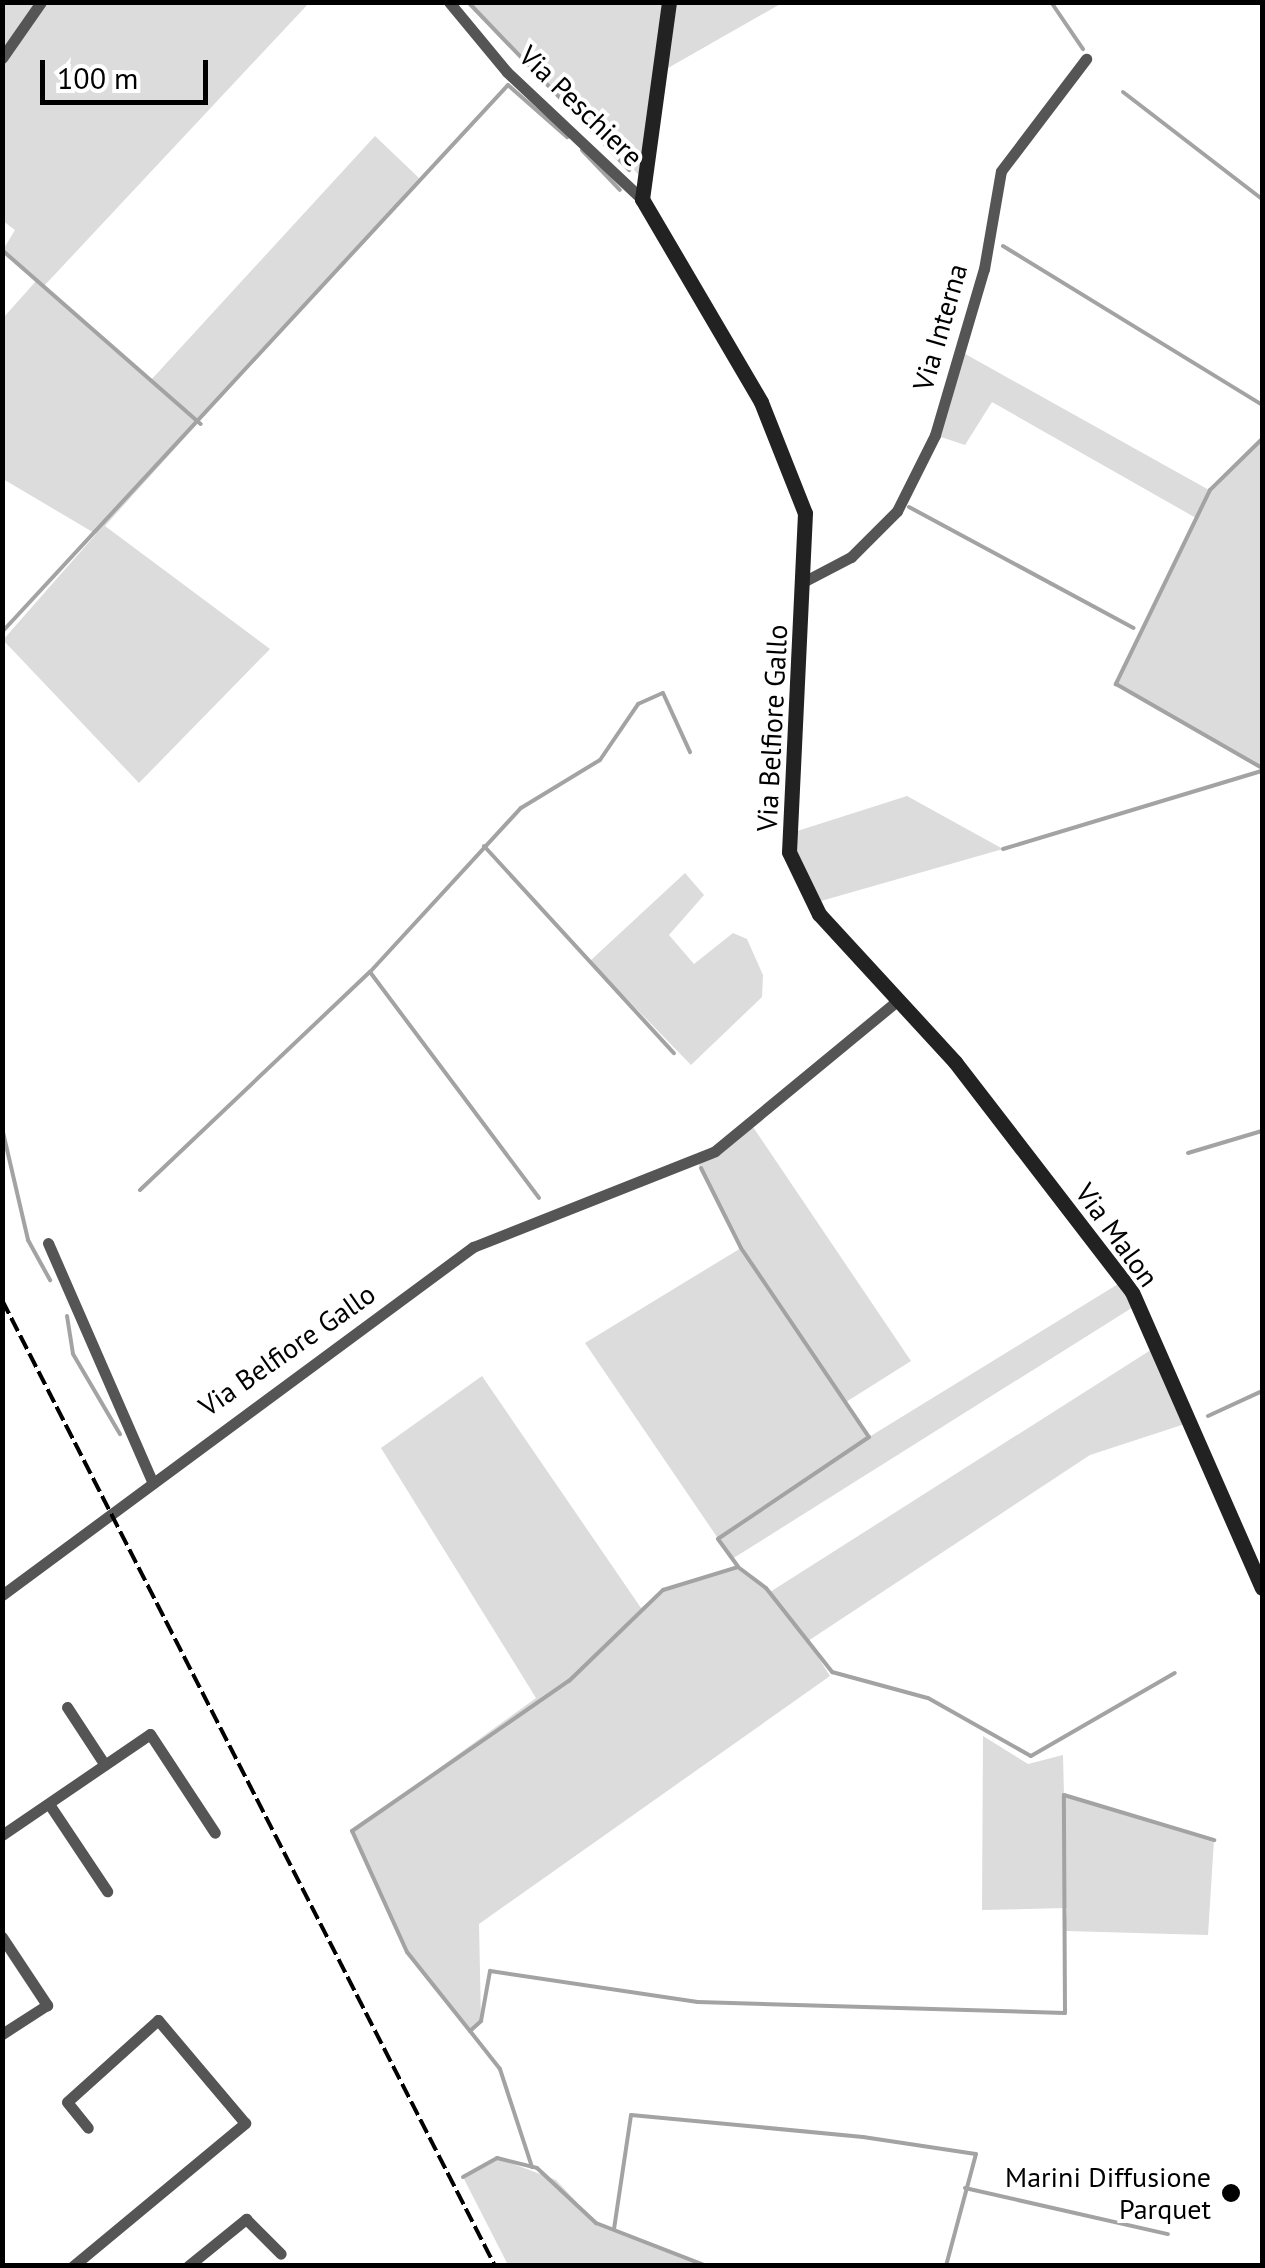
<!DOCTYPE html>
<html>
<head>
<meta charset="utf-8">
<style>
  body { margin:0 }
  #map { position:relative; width:1265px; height:2268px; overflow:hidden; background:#fff; font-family:"PT Sans",sans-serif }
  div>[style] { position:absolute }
  .green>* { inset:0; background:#dcdcdc }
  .stream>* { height:4px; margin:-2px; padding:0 2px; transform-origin:2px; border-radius:2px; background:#a3a3a3 }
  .street>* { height:11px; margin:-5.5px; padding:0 5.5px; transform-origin:5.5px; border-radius:5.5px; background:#555 }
  .secondary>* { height:15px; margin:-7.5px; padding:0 7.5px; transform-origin:7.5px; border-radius:7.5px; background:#222 }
  .rail>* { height:4px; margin-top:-2px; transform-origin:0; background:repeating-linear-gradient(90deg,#000 0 15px,transparent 0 20px) }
  .dots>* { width:28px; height:28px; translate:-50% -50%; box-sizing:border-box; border:5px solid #fff; border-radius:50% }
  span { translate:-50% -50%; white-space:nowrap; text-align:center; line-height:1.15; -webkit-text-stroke:8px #fff; paint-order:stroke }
  .street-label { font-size:28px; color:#000 }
  .poi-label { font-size:28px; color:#000 }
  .right { translate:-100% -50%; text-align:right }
  .frame { position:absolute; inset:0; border:5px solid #000; pointer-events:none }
  .scale { position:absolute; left:40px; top:60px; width:168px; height:45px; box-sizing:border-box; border:5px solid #000; border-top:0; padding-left:12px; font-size:30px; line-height:35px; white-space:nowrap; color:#000; -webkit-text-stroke:8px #fff; paint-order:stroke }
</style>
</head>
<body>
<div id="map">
  <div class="green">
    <i style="clip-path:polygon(2px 3px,309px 3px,44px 286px,151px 380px,375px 136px,419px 178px,105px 526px,270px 649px,139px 783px,3px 640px,96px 534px,3px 479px,3px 318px,37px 280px,3px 250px,15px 230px,3px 221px)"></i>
    <i style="clip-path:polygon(468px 3px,782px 3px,661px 72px,643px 179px)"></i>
    <i style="clip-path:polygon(960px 351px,1209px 490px,1262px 439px,1262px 768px,1116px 684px,1196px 518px,992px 402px,965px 445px,935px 435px)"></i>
    <i style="clip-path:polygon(907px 796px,1003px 849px,814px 903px,789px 852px,791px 833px)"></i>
    <i style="clip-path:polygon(685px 873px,704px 895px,669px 935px,694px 964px,733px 933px,747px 939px,763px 975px,762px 997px,691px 1065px,590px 961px)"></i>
    <i style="clip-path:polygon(753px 1127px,911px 1361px,846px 1402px,869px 1437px,1123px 1281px,1138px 1304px,732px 1559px,585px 1343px,741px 1248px,697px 1161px)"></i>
    <i style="clip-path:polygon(1157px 1346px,1191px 1422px,1090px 1455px,808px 1641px,830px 1676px,479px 1924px,481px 2021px,470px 2031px,407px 1952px,352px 1831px,536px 1698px,381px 1448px,482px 1376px,641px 1608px,663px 1590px,738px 1567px,770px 1592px)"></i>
    <i style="clip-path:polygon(983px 1736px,1028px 1764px,1063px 1755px,1064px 1795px,1214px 1840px,1208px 1935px,1065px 1931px,1067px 1908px,982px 1910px)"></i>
    <i style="clip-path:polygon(497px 2158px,556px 2180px,596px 2223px,707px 2265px,508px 2265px,463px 2177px)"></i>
  </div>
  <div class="stream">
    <i style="left:468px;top:2px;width:233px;rotate:46.2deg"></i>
    <i style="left:1051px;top:2px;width:57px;rotate:55.8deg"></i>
    <i style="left:1123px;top:92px;width:175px;rotate:37.6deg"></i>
    <i style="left:582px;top:150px;width:55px;rotate:46.5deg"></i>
    <i style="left:1003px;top:246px;width:304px;rotate:31.5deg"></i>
    <i style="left:2px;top:250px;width:264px;rotate:41.2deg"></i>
    <i style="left:1262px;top:439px;width:73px;rotate:135.6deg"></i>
    <i style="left:1210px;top:490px;width:216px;rotate:115.9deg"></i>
    <i style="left:1116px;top:684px;width:168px;rotate:29.9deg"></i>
    <i style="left:909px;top:507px;width:255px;rotate:28.3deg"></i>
    <i style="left:2px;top:632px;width:745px;rotate:-47.23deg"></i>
    <i style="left:508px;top:85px;width:79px;rotate:41.4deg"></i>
    <i style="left:484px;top:846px;width:281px;rotate:47.5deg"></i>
    <i style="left:1003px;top:849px;width:270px;rotate:-16.8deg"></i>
    <i style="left:370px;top:972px;width:282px;rotate:53.2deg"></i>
    <i style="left:2px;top:1128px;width:115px;rotate:76.9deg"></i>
    <i style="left:28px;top:1240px;width:46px;rotate:61.2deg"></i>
    <i style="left:1188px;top:1153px;width:77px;rotate:-16.6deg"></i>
    <i style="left:701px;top:1168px;width:89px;rotate:63.4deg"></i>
    <i style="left:741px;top:1248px;width:228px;rotate:55.9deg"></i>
    <i style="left:869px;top:1437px;width:182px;rotate:146deg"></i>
    <i style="left:718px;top:1539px;width:34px;rotate:54deg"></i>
    <i style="left:140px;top:1190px;width:317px;rotate:-43.5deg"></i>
    <i style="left:370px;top:972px;width:223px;rotate:-47.4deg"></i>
    <i style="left:521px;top:808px;width:92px;rotate:-31.3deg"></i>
    <i style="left:600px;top:760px;width:68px;rotate:-55.8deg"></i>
    <i style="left:638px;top:704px;width:27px;rotate:-24deg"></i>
    <i style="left:663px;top:693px;width:65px;rotate:65.4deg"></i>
    <i style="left:67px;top:1316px;width:38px;rotate:81deg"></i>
    <i style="left:73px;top:1354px;width:93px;rotate:59.6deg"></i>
    <i style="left:1208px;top:1416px;width:60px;rotate:-24.8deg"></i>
    <i style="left:470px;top:2031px;width:101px;rotate:-128.6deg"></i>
    <i style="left:407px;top:1952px;width:133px;rotate:-114.4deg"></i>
    <i style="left:352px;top:1831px;width:264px;rotate:-34.7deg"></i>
    <i style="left:569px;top:1681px;width:131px;rotate:-44.1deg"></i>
    <i style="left:663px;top:1590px;width:78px;rotate:-17deg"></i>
    <i style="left:738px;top:1567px;width:35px;rotate:37deg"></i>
    <i style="left:766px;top:1588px;width:107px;rotate:51.8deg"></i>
    <i style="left:832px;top:1672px;width:99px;rotate:15.2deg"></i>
    <i style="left:928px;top:1698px;width:118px;rotate:29.4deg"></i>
    <i style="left:1031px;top:1756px;width:166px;rotate:-30deg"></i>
    <i style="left:532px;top:2167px;width:103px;rotate:-108.1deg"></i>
    <i style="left:500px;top:2069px;width:48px;rotate:-128.3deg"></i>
    <i style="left:470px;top:2031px;width:15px;rotate:-42deg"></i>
    <i style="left:481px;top:2021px;width:51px;rotate:-79.8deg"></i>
    <i style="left:490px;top:1971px;width:210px;rotate:8.5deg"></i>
    <i style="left:698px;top:2002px;width:367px;rotate:1.7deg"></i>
    <i style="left:1065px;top:2013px;width:218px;rotate:-90.3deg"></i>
    <i style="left:1064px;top:1795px;width:157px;rotate:16.7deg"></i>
    <i style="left:463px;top:2177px;width:39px;rotate:-29deg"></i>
    <i style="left:497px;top:2158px;width:41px;rotate:14deg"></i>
    <i style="left:537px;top:2168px;width:81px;rotate:43deg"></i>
    <i style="left:596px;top:2223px;width:119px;rotate:21.2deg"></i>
    <i style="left:965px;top:2188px;width:208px;rotate:12.8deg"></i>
    <i style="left:614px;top:2229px;width:115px;rotate:-81.5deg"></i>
    <i style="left:631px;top:2115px;width:233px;rotate:5.4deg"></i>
    <i style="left:863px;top:2137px;width:114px;rotate:8.6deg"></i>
    <i style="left:976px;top:2154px;width:116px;rotate:105deg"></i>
  </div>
  <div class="street">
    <i style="left:449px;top:2px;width:91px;rotate:50.4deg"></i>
    <i style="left:507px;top:72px;width:185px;rotate:43.3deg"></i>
    <i style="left:2px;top:58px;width:68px;rotate:-55.1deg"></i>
    <i style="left:805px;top:581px;width:52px;rotate:-27.6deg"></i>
    <i style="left:851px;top:557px;width:65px;rotate:-45deg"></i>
    <i style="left:897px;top:511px;width:85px;rotate:-63.4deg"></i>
    <i style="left:935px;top:435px;width:173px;rotate:-73.6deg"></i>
    <i style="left:984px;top:269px;width:99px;rotate:-80.2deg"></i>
    <i style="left:1001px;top:171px;width:141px;rotate:-52.8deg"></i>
    <i style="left:48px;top:1243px;width:262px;rotate:66.4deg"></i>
    <i style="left:2px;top:1595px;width:586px;rotate:-36.46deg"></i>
    <i style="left:473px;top:1247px;width:260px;rotate:-21.6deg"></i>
    <i style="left:715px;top:1151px;width:237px;rotate:-39.5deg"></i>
    <i style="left:67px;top:1707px;width:69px;rotate:56.8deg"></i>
    <i style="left:49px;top:1804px;width:105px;rotate:56.3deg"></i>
    <i style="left:2px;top:1835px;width:179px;rotate:-34.3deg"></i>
    <i style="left:150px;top:1734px;width:118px;rotate:56.7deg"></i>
    <i style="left:2px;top:1937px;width:82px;rotate:56.5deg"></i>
    <i style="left:47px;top:2005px;width:54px;rotate:147.2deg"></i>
    <i style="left:73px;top:2266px;width:224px;rotate:-39.7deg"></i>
    <i style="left:245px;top:2123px;width:135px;rotate:-130.2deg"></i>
    <i style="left:158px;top:2020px;width:122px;rotate:138deg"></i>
    <i style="left:67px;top:2102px;width:33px;rotate:51deg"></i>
    <i style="left:188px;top:2266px;width:75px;rotate:-39deg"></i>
    <i style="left:246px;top:2219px;width:49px;rotate:45deg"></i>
  </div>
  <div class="secondary">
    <i style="left:669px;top:2px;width:199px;rotate:97.8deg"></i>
    <i style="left:642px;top:199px;width:235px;rotate:59.6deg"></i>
    <i style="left:761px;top:402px;width:119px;rotate:68.4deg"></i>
    <i style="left:805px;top:513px;width:339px;rotate:92.7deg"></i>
    <i style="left:789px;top:852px;width:69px;rotate:64.2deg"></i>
    <i style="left:819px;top:914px;width:201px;rotate:47.4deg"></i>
    <i style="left:955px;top:1062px;width:290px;rotate:52.4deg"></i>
    <i style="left:1132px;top:1292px;width:323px;rotate:66.3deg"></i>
  </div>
  <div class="rail">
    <i style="left:2px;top:1300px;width:1085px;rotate:62.96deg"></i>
  </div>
  <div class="dots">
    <i style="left:1231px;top:2193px;background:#000"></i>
  </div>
  <div class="street-label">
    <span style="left:581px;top:106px;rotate:44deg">Via Peschiere</span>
    <span style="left:940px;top:327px;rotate:-74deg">Via Interna</span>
    <span style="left:772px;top:728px;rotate:-87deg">Via Belfiore Gallo</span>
    <span style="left:1117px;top:1235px;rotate:54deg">Via Malon</span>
    <span style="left:287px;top:1350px;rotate:-35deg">Via Belfiore Gallo</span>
  </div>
  <div class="poi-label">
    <span class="right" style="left:1211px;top:2193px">Marini Diffusione<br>Parquet</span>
  </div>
  <div class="frame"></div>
  <div class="scale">100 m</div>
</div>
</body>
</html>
